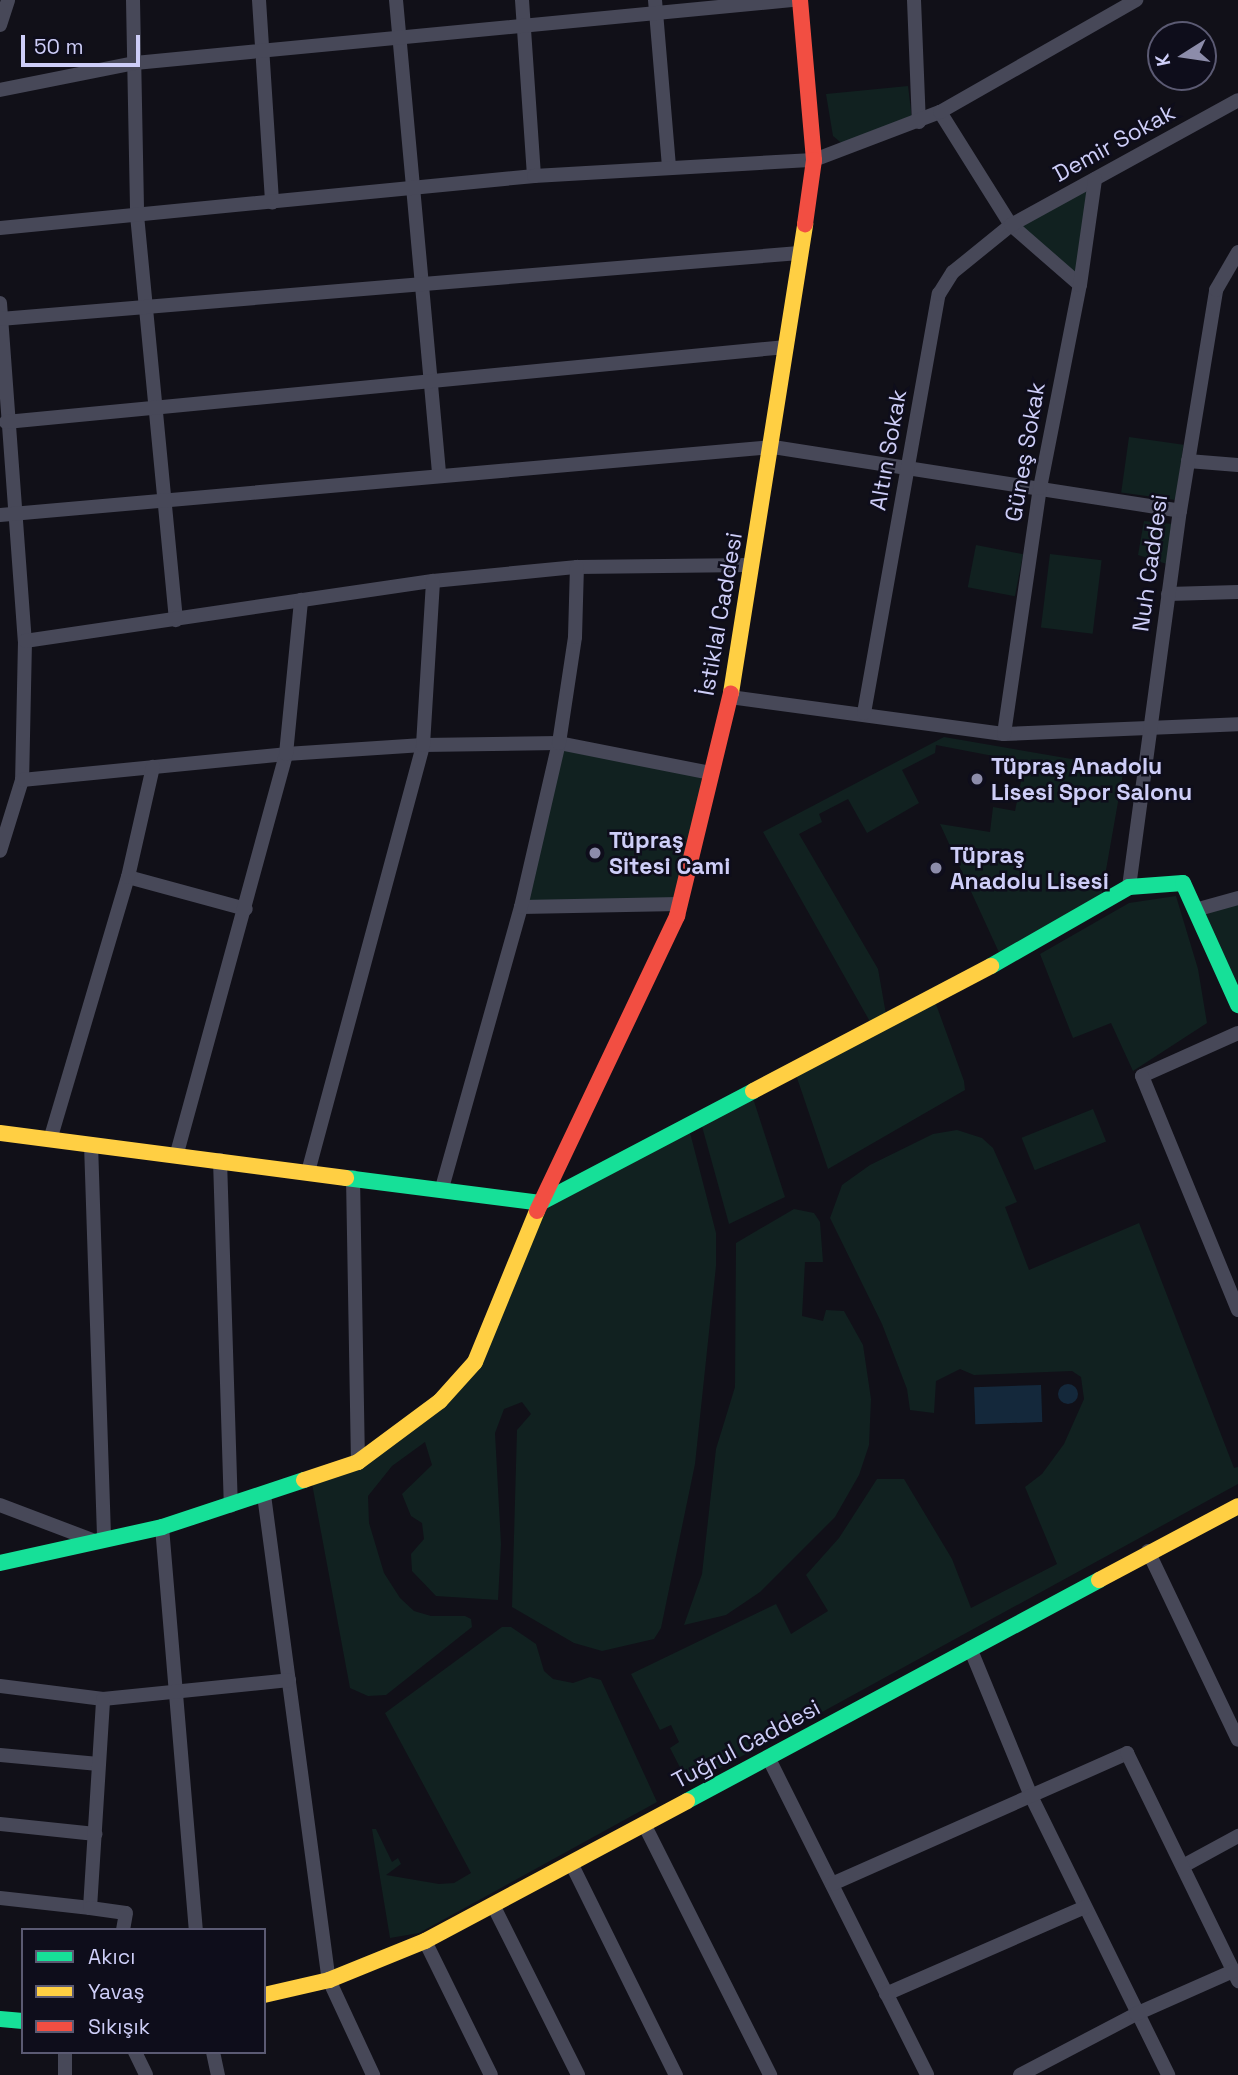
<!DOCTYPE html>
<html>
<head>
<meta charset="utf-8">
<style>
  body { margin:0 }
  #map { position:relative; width:1238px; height:2075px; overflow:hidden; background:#111018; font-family:"Space Grotesk",sans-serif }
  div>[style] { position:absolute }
  .green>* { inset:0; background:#112120; transform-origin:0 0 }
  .water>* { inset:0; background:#14283b; transform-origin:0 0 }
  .round { border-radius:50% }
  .street>* { height:14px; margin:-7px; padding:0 7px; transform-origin:7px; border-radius:7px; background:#474858 }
  .fast>* { height:16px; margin:-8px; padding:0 8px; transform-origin:8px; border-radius:8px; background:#16e098 }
  .slow>* { height:16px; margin:-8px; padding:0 8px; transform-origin:8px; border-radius:8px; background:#ffcf43 }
  .jam>* { height:16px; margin:-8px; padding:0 8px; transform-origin:8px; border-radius:8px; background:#f24e42 }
  .dots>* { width:19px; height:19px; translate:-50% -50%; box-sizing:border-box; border:4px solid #0e0d1b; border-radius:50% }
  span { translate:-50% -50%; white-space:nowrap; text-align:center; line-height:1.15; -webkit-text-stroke:5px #0e0d1b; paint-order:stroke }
  .street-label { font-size:23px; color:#cecef8 }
  .poi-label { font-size:23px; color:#cecef8; font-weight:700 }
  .left { translate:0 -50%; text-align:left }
  .legend { position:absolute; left:21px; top:1928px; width:245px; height:126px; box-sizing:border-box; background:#0e0d1b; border:2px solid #5b5a73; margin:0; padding:9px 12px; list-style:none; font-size:21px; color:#cecef8 }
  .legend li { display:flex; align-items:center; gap:14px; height:35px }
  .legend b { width:35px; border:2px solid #5b5a73 }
  .north { position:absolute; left:1147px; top:21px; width:70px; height:70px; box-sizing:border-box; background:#0e0d1b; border:2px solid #5b5a73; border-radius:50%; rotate:258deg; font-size:19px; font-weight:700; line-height:28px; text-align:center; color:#cecef8 }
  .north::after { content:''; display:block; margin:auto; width:24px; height:32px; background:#8c8caa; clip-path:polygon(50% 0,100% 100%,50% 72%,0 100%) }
  .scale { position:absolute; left:21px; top:35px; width:119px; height:32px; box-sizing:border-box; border:4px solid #cecef8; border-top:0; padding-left:9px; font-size:21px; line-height:24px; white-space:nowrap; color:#cecef8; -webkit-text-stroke:5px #0e0d1b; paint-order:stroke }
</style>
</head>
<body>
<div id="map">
  <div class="green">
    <i style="clip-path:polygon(908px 86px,912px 119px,845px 146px,833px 136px,826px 94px)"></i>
    <i style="clip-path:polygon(1095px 179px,1080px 285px,1011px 225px)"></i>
    <i style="left:1129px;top:437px;width:55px;height:56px;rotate:8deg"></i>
    <i style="clip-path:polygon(1144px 521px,1172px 524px,1167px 564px,1138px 555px)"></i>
    <i style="left:976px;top:545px;width:48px;height:43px;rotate:11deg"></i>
    <i style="left:1050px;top:554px;width:52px;height:74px;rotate:7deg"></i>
    <i style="clip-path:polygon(944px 737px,1124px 768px,1100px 904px,1002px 959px,940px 824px,990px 832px,993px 807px,1015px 811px,1025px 762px,936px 745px,935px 753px,902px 770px,919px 803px,867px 833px,848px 799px,819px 814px,822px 822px,799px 834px,878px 969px,887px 1020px,933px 996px,964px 1081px,965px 1090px,828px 1169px,794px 1069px,873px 1027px,763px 832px)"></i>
    <i style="clip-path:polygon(559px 743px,710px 773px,679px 904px,521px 907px)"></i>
    <i style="clip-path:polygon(1176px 896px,1198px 969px,1207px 1023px,1133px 1071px,1111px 1023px,1073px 1038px,1040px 954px,1129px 903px)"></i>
    <i style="clip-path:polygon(1238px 898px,1238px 1005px,1195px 910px)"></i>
    <i style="clip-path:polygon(751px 1092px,785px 1197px,729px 1224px,700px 1119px)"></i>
    <i style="left:1093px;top:1109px;width:35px;height:77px;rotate:68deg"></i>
    <i style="clip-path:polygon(688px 1125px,716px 1233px,716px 1266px,695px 1464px,661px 1628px,654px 1639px,602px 1651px,574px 1643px,512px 1607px,517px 1430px,531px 1414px,522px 1402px,504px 1409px,495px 1433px,501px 1544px,498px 1600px,436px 1596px,412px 1571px,411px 1554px,424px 1539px,422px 1523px,411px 1516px,402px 1494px,432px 1465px,425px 1442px,392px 1466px,368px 1496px,369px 1523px,384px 1573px,400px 1598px,414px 1611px,431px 1616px,465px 1616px,471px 1619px,472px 1627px,386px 1695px,368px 1696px,350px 1688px,311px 1478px,358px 1462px,475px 1362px,540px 1203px)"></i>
    <i style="clip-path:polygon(957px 1130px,982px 1138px,993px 1148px,1017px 1202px,1005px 1207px,1029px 1270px,1139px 1223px,1234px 1468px,1238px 1467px,1238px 1484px,689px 1785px,670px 1748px,679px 1742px,671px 1725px,660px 1730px,631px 1674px,776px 1604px,791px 1634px,828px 1611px,806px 1575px,839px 1538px,877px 1479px,904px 1479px,952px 1559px,971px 1608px,1057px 1564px,1025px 1487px,1042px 1474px,1064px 1444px,1084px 1399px,1081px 1377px,1072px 1371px,974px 1375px,960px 1369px,936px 1381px,934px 1413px,910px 1410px,907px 1389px,882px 1324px,830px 1218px,842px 1185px,870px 1165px,933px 1134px)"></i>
    <i style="clip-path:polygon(794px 1209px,814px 1213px,820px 1222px,823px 1262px,805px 1262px,802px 1316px,823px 1321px,826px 1310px,844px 1311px,863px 1345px,871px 1399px,869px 1445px,859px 1475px,835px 1517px,760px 1592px,726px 1615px,684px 1625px,702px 1574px,716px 1449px,735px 1387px,736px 1243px)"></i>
    <i style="clip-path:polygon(502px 1627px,511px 1627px,536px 1644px,544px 1671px,553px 1679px,573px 1683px,590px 1677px,601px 1680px,657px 1802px,419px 1933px,390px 1938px,372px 1829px,376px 1829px,392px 1862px,398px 1858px,401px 1864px,386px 1875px,439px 1884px,454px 1883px,471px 1873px,385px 1713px)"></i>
  </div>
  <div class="water">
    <i class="round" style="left:1058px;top:1384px;width:20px;height:20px"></i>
    <i style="left:1041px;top:1385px;width:37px;height:67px;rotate:88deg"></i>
  </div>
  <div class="street">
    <i style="left:133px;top:0;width:215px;rotate:88.9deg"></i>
    <i style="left:137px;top:215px;width:407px;rotate:84.5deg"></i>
    <i style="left:259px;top:0;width:203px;rotate:86.3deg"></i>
    <i style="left:396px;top:0;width:477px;rotate:84.8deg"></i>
    <i style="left:522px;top:0;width:176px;rotate:86.1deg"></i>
    <i style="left:655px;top:0;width:168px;rotate:85.2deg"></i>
    <i style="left:914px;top:0;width:122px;rotate:87.7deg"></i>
    <i style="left:0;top:25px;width:26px;rotate:-72deg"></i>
    <i style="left:0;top:90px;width:138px;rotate:-11.3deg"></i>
    <i style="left:135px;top:63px;width:660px;rotate:-5.48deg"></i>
    <i style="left:940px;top:112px;width:133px;rotate:57.9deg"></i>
    <i style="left:1011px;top:225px;width:91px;rotate:41deg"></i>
    <i style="left:0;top:228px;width:537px;rotate:-5.56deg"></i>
    <i style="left:534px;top:176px;width:280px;rotate:-3.3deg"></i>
    <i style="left:814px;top:160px;width:135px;rotate:-20.9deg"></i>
    <i style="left:940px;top:112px;width:226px;rotate:-29.7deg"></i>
    <i style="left:0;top:303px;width:339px;rotate:85.8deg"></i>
    <i style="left:25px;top:641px;width:139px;rotate:91.2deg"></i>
    <i style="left:22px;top:780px;width:74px;rotate:107.2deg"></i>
    <i style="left:0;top:319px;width:802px;rotate:-4.72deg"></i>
    <i style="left:6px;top:422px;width:784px;rotate:-5.49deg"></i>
    <i style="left:1188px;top:461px;width:50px;rotate:4.6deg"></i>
    <i style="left:0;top:515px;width:776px;rotate:-5.03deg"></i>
    <i style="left:773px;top:447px;width:412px;rotate:8.9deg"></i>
    <i style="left:1168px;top:594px;width:70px;rotate:-1.6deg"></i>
    <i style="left:25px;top:641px;width:412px;rotate:-8.4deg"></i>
    <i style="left:433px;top:581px;width:145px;rotate:-5.6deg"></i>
    <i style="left:577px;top:567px;width:173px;rotate:-0.7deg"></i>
    <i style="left:730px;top:697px;width:276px;rotate:7.7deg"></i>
    <i style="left:1004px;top:734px;width:234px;rotate:-2.4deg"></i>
    <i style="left:864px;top:713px;width:426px;rotate:-79.9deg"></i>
    <i style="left:939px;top:294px;width:26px;rotate:-58deg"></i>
    <i style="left:953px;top:272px;width:75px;rotate:-39deg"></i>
    <i style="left:1011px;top:225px;width:259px;rotate:-28.8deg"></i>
    <i style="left:1004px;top:734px;width:249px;rotate:-81.7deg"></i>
    <i style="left:1040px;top:488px;width:207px;rotate:-78.9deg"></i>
    <i style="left:1080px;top:285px;width:107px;rotate:-81.9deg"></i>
    <i style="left:22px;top:780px;width:265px;rotate:-5.6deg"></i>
    <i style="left:286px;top:754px;width:137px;rotate:-3.8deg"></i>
    <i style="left:423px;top:745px;width:136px;rotate:-0.8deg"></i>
    <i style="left:559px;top:743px;width:154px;rotate:11.2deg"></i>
    <i style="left:128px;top:877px;width:122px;rotate:15.2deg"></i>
    <i style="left:1129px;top:887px;width:379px;rotate:-82.3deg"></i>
    <i style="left:1180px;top:511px;width:224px;rotate:-80.7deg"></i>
    <i style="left:1216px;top:290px;width:44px;rotate:-59.9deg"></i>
    <i style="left:521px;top:907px;width:158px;rotate:-1.1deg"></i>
    <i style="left:1195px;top:910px;width:45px;rotate:-15.6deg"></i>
    <i style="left:1238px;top:1033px;width:105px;rotate:155.9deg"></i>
    <i style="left:1142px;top:1076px;width:253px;rotate:67.7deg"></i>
    <i style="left:50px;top:1140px;width:274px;rotate:-73.5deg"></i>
    <i style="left:128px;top:877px;width:113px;rotate:-77.2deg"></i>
    <i style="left:91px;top:1144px;width:393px;rotate:88.1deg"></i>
    <i style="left:177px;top:1153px;width:414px;rotate:-74.7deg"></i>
    <i style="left:286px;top:754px;width:155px;rotate:-84.4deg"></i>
    <i style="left:220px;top:1160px;width:346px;rotate:88.2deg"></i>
    <i style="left:308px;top:1172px;width:442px;rotate:-74.9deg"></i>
    <i style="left:423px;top:745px;width:164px;rotate:-86.5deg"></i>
    <i style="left:353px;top:1177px;width:285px;rotate:89deg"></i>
    <i style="left:442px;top:1188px;width:292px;rotate:-74.3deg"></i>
    <i style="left:521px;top:907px;width:168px;rotate:-77deg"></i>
    <i style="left:559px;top:743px;width:107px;rotate:-81.4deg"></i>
    <i style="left:575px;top:637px;width:70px;rotate:-88.4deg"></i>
    <i style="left:264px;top:1495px;width:489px;rotate:82.4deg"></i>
    <i style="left:329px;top:1980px;width:105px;rotate:65.1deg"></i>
    <i style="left:0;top:1505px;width:98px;rotate:20.8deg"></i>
    <i style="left:162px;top:1527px;width:404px;rotate:85.2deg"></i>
    <i style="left:1148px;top:1551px;width:209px;rotate:64.5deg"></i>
    <i style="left:970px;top:1648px;width:160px;rotate:67.6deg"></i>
    <i style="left:1031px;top:1796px;width:311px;rotate:63.8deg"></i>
    <i style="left:0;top:1686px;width:104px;rotate:7.2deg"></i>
    <i style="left:103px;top:1699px;width:187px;rotate:-5.8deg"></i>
    <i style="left:0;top:1755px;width:99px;rotate:5.2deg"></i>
    <i style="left:769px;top:1759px;width:353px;rotate:63.4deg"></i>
    <i style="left:0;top:1824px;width:96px;rotate:6deg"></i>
    <i style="left:644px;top:1824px;width:281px;rotate:63.3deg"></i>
    <i style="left:571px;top:1863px;width:237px;rotate:63.7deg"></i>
    <i style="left:1183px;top:1866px;width:63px;rotate:-28.6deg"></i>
    <i style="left:832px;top:1884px;width:323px;rotate:-23.9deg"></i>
    <i style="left:1127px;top:1753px;width:254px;rotate:64deg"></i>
    <i style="left:0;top:1898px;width:91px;rotate:6.3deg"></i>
    <i style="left:90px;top:1908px;width:209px;rotate:-86.4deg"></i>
    <i style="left:493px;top:1905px;width:190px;rotate:63.4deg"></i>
    <i style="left:90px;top:1908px;width:36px;rotate:8deg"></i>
    <i style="left:126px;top:1913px;width:17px;rotate:100deg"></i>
    <i style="left:425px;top:1941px;width:149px;rotate:63.8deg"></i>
    <i style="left:886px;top:1994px;width:217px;rotate:-23.6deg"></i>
    <i style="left:135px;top:2052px;width:25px;rotate:64deg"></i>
    <i style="left:213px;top:2052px;width:24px;rotate:78deg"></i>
    <i style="left:65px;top:2075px;width:23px;rotate:-90deg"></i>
    <i style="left:1020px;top:2075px;width:131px;rotate:-27.7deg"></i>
    <i style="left:1136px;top:2014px;width:106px;rotate:-23.9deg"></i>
  </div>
  <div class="fast">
    <i style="left:991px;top:966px;width:159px;rotate:-29.8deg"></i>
    <i style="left:1129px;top:887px;width:54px;rotate:-4.2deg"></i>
    <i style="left:1183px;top:883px;width:134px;rotate:65.7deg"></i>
    <i style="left:346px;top:1178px;width:196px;rotate:7.3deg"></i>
    <i style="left:540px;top:1203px;width:241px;rotate:-27.7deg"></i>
    <i style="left:0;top:1563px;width:166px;rotate:-12.5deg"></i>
    <i style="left:162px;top:1527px;width:150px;rotate:-18.3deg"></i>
    <i style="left:687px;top:1801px;width:468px;rotate:-28.2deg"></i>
    <i style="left:0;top:2019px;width:23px;rotate:5deg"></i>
  </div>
  <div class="slow">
    <i style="left:731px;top:693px;width:475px;rotate:-81deg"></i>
    <i style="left:753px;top:1091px;width:269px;rotate:-27.7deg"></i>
    <i style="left:0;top:1133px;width:349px;rotate:7.4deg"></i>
    <i style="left:304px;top:1480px;width:57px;rotate:-18.4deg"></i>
    <i style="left:358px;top:1462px;width:102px;rotate:-36.6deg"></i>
    <i style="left:440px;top:1401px;width:52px;rotate:-48.1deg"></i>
    <i style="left:475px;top:1362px;width:163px;rotate:-67.7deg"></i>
    <i style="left:1099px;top:1580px;width:157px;rotate:-28deg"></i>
    <i style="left:264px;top:1995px;width:67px;rotate:-13deg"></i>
    <i style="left:329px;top:1980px;width:104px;rotate:-22.1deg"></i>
    <i style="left:425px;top:1941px;width:297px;rotate:-28.1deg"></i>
  </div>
  <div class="jam">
    <i style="left:800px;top:0;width:161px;rotate:85deg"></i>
    <i style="left:814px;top:160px;width:65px;rotate:98deg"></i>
    <i style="left:537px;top:1211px;width:327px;rotate:-64.6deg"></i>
    <i style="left:677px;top:916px;width:229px;rotate:-76.4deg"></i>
  </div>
  <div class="dots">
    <i style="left:977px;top:779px;background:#8c8caa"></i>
    <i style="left:595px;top:853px;background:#8c8caa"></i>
    <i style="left:936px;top:868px;background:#8c8caa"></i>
  </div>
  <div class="street-label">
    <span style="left:1114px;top:143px;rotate:-29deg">Demir Sokak</span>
    <span style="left:888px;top:450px;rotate:-80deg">Altın Sokak</span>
    <span style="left:1025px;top:452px;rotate:-80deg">Güneş Sokak</span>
    <span style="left:1150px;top:563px;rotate:-82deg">Nuh Caddesi</span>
    <span style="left:720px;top:614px;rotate:-80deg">İstiklal Caddesi</span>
    <span style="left:746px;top:1744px;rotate:-28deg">Tuğrul Caddesi</span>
  </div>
  <div class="poi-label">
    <span class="left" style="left:991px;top:779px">Tüpraş Anadolu<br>Lisesi Spor Salonu</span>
    <span class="left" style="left:609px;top:853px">Tüpraş<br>Sitesi Cami</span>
    <span class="left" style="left:950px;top:868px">Tüpraş<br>Anadolu Lisesi</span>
  </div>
  <ul class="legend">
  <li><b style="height:9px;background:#16e098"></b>Akıcı</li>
  <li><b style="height:9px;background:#ffcf43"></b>Yavaş</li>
  <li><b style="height:9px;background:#f24e42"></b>Sıkışık</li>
  </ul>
  <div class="north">K</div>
  <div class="scale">50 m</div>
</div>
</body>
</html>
